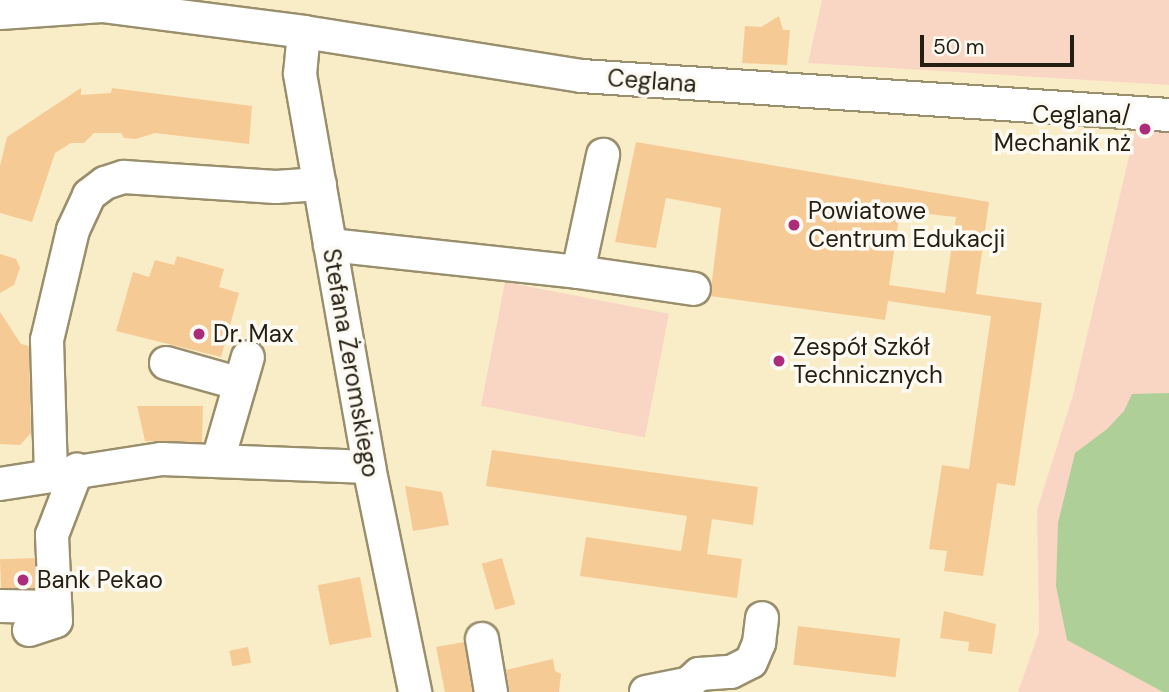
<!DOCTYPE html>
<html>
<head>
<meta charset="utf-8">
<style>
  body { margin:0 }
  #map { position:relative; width:1169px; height:692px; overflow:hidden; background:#f9edc8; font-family:"DM Sans",sans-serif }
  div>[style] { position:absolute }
  .green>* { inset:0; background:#f9d6c4; transform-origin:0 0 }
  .water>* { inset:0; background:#aed098 }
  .building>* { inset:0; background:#f6ca95; transform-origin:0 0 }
  .roads { filter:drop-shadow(2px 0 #9a8f6d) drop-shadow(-2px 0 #9a8f6d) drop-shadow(0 2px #9a8f6d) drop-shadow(0 -2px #9a8f6d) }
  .minor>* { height:32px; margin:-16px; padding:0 16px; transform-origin:16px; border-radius:16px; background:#fff }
  .dots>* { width:19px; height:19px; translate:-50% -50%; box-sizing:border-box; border:4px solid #fdfaf3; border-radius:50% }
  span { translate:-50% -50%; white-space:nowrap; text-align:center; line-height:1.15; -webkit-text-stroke:7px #fdfaf3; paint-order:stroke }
  .street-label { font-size:24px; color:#241f12 }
  .poi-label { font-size:24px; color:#241f12 }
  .right { translate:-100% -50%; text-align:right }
  .left { translate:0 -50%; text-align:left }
  .scale { position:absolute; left:920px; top:35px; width:154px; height:32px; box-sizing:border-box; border:4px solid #241f12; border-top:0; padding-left:9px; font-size:21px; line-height:24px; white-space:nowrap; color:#241f12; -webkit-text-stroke:5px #fdfaf3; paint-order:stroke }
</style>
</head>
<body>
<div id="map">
  <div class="green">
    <i style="clip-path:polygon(822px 0,1169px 0,1169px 85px,808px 63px)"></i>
    <i style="clip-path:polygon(1135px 131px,1169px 132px,1169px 692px,1018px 692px,1039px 632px,1037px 510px,1073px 395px)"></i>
    <i style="left:505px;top:282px;width:167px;height:126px;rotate:11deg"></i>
  </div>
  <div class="water">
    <i style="clip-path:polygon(1169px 393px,1169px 692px,1163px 692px,1067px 640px,1056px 586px,1058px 523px,1075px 453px,1107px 429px,1124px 411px,1132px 394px)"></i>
  </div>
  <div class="building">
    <i style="clip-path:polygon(779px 16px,783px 30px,790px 30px,787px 65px,742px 63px,745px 26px,761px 27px)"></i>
    <i style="clip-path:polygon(81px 88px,81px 95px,111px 93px,112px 88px,252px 106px,249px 144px,155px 133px,136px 139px,124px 138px,121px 133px,94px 133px,84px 143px,71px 143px,55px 153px,32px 222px,0 213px,0 166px,7px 137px)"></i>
    <i style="clip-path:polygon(evenodd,636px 142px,989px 202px,976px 294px,1042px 303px,1015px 486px,997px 483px,983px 576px,944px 571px,947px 551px,929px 549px,942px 465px,969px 469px,991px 316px,888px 301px,885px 320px,710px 296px,721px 208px,666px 198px,656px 248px,615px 242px,636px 142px,900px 211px,956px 217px,945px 293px,889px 285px,900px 211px)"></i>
    <i style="clip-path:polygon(0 254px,16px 259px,20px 268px,14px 285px,0 293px)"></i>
    <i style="clip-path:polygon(177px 256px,224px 269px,219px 287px,239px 293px,221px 357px,116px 331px,133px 272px,149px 277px,155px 260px,174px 265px)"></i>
    <i style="clip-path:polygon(0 312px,21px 344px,29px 346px,31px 433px,20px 445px,0 444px)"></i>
    <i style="clip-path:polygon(137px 406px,203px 406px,202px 442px,145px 441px)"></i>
    <i style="clip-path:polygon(492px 450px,758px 487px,753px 525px,712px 519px,707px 554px,742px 559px,737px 598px,580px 576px,586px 537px,681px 551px,687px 516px,486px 486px)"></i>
    <i style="clip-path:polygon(405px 486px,442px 492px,449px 525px,413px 531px)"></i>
    <i style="left:35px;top:558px;width:30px;height:35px;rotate:88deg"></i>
    <i style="left:502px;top:558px;width:48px;height:21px;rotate:74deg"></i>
    <i style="left:360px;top:577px;width:61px;height:43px;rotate:79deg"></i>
    <i style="clip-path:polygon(944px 611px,996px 624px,992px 654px,968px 651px,969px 642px,940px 638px)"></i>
    <i style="left:798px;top:626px;width:103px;height:39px;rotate:7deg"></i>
    <i style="clip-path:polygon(464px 642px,472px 692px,445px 692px,436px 647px)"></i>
    <i style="left:248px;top:647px;width:16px;height:19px;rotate:79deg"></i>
    <i style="clip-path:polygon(553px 659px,555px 671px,561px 674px,559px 692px,510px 692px,506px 670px)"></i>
  </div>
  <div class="roads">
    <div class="minor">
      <i style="left:0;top:13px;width:102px;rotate:-3.9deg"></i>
      <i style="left:102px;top:6px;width:204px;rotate:7.3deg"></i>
      <i style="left:304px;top:32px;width:281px;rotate:9deg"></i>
      <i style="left:582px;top:76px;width:588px;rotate:3.8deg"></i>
      <i style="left:304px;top:32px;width:42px;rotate:95.4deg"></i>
      <i style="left:300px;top:74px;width:399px;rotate:80deg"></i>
      <i style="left:369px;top:467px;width:230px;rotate:78.4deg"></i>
      <i style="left:330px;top:245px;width:249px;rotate:6.2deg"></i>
      <i style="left:578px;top:272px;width:120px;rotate:-77.9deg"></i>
      <i style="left:578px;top:272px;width:117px;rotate:8.3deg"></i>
      <i style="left:166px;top:363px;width:77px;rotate:15.8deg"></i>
      <i style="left:218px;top:460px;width:107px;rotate:-73.8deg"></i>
      <i style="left:51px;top:475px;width:135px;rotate:-91.7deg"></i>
      <i style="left:47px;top:340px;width:113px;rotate:-76.7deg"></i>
      <i style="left:73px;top:230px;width:38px;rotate:-65deg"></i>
      <i style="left:89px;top:195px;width:20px;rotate:-37deg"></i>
      <i style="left:105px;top:183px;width:20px;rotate:-18deg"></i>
      <i style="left:124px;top:177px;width:152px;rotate:3.8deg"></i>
      <i style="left:276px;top:187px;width:44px;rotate:-3.9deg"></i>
      <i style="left:0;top:484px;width:164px;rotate:-8.8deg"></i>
      <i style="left:162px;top:459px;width:207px;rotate:2.2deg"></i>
      <i style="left:0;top:606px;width:55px;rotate:1deg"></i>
      <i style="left:29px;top:630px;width:28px;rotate:-18deg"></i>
      <i style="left:56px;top:621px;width:86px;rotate:-92.7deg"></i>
      <i style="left:52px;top:535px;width:70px;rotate:-69deg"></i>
      <i style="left:482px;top:639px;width:54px;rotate:80.4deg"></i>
      <i style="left:646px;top:692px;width:41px;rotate:-11.3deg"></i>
      <i style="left:679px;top:692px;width:27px;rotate:-42deg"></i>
      <i style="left:699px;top:674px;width:32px;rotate:-4deg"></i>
      <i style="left:731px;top:672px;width:22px;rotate:-27deg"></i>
      <i style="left:751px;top:662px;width:21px;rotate:-67deg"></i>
      <i style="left:759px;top:643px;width:25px;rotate:-83deg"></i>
    </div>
  </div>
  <div class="dots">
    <i style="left:1145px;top:129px;background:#ab2c7a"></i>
    <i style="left:794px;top:225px;background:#ab2c7a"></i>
    <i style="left:199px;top:334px;background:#ab2c7a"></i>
    <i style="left:779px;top:361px;background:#ab2c7a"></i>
    <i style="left:23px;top:580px;background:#ab2c7a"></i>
  </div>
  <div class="street-label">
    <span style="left:652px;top:81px;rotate:4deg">Ceglana</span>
    <span style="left:351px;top:363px;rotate:80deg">Stefana Żeromskiego</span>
  </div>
  <div class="poi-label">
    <span class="right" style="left:1131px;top:129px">Ceglana/<br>Mechanik nż</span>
    <span class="left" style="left:808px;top:225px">Powiatowe<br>Centrum Edukacji</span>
    <span class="left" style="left:213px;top:334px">Dr. Max</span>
    <span class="left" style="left:793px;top:361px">Zespół Szkół<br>Technicznych</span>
    <span class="left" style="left:37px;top:580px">Bank Pekao</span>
  </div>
  <div class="scale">50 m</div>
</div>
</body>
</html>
